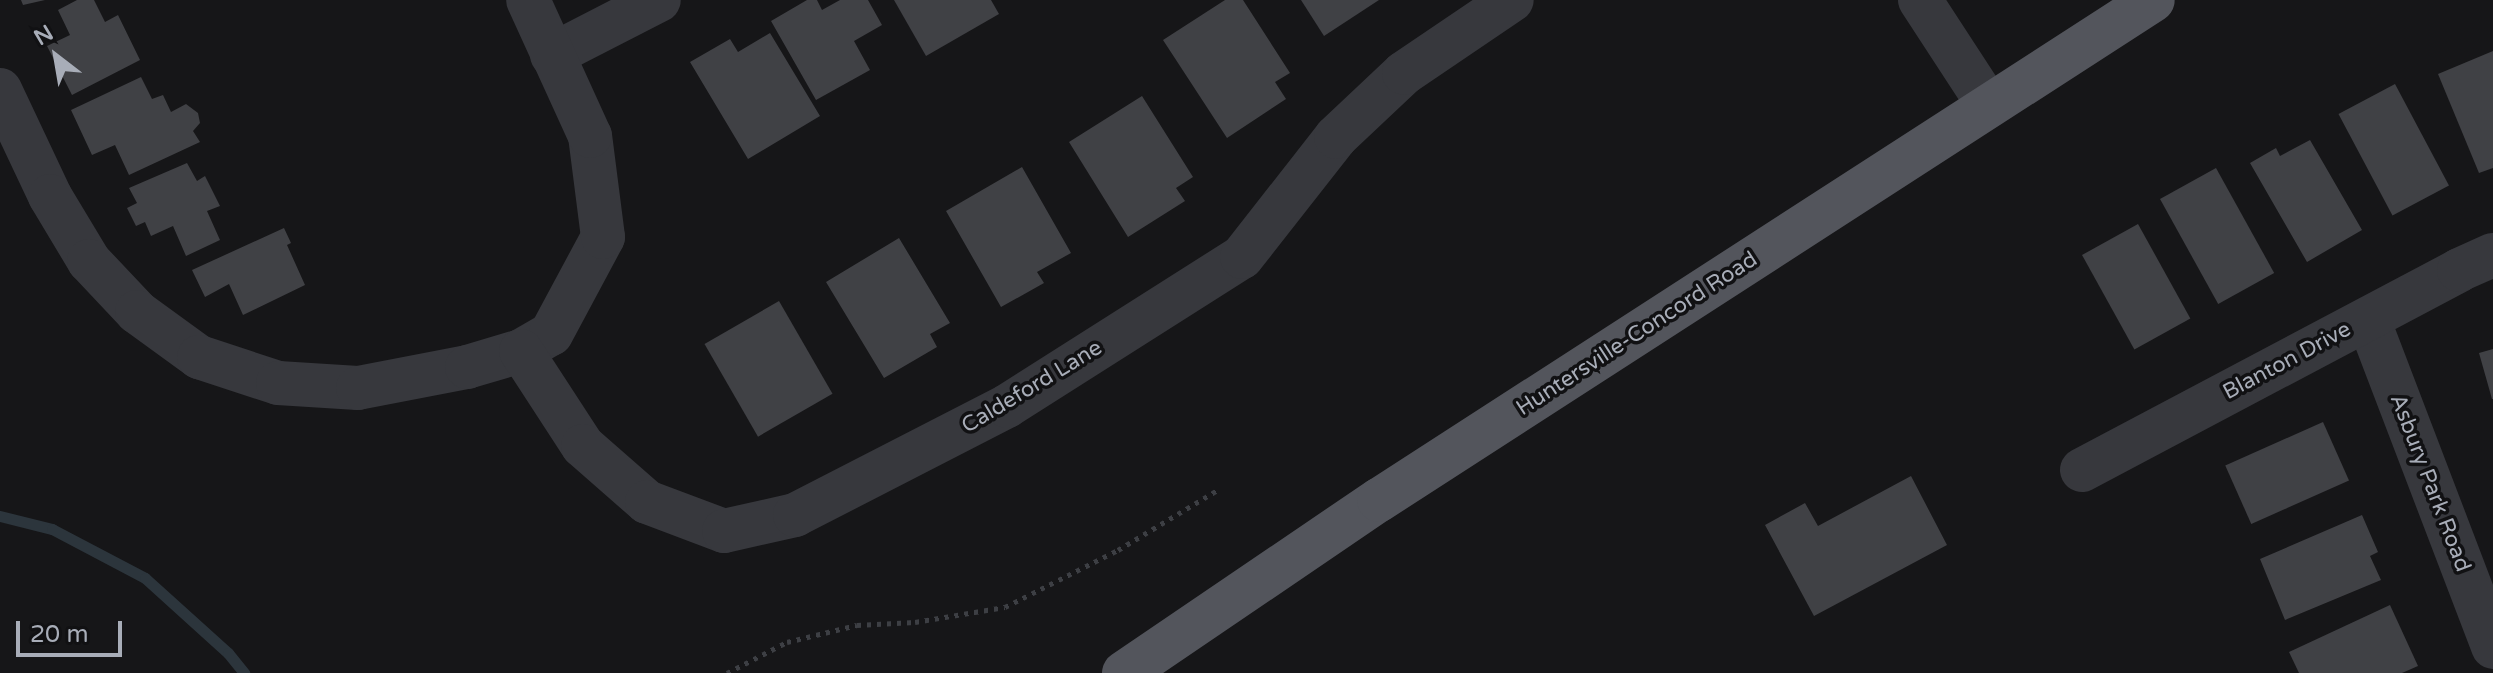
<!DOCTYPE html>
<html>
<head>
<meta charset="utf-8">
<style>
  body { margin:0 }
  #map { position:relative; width:2493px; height:673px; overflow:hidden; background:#161618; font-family:"Varela Round",sans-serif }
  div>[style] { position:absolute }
  .stream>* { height:11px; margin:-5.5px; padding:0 5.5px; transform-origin:5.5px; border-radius:5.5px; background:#2c353c }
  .building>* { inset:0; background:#404145; transform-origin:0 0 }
  .path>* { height:5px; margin-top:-2.5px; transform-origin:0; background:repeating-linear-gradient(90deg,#3d3f44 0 4px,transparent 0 10px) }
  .minor>* { height:44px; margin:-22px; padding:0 22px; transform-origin:22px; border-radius:22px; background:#37383d }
  .major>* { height:44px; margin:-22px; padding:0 22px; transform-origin:22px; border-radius:22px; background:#53555c }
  span { translate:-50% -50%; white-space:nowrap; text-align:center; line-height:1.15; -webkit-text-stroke:7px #111113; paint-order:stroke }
  .street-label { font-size:22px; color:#a8adb8 }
  .north { position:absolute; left:16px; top:16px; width:80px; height:80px; -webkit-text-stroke:6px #111113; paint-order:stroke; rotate:329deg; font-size:22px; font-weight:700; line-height:32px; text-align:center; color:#a8adb8 }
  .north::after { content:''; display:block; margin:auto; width:28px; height:36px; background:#a8adb8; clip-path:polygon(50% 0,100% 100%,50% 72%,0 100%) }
  .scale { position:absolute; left:16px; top:621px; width:106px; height:36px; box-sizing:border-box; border:4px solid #a8adb8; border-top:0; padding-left:10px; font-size:24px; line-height:28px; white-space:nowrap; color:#a8adb8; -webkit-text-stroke:6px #111113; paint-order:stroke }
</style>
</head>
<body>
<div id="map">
  <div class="stream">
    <i style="left:0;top:516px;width:54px;rotate:14deg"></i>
    <i style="left:52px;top:529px;width:105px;rotate:27.8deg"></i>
    <i style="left:145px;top:578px;width:112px;rotate:42.1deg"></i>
    <i style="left:228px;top:653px;width:26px;rotate:51deg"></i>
  </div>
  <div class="building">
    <i style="clip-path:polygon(21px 0,45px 0,23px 5px)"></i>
    <i style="clip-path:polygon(77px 0,94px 0,105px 22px,118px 15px,140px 60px,72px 95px,47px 46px,70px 35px,58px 10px)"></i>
    <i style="clip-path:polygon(807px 0,817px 0,822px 10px,840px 0,868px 0,882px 25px,854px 41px,870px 70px,816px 100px,771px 21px)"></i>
    <i style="clip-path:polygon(894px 0,991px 0,999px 14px,926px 56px)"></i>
    <i style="clip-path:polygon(1225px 0,1243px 0,1290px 73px,1275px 82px,1286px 99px,1227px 138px,1163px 40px)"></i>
    <i style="clip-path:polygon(1301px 0,1379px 0,1324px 36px)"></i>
    <i style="clip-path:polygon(770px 33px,820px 116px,748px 159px,690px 62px,730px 39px,738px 52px)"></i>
    <i style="clip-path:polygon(2493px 51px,2493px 168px,2479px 173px,2438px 74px)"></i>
    <i style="clip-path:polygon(141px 77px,152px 99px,163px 95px,171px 112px,186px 104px,198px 113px,200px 123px,193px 131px,200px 142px,129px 175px,115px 145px,92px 155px,71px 110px)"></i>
    <i style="left:2395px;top:84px;width:115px;height:64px;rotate:62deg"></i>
    <i style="clip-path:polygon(1142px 96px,1193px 177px,1176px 188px,1185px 201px,1128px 237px,1069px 142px)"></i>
    <i style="clip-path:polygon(2310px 140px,2362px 230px,2307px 262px,2250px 163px,2276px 148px,2280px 156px)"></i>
    <i style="clip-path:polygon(187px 163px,197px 181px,205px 176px,220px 206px,207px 211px,220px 240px,186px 256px,173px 226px,151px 236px,145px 222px,136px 226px,127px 208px,137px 203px,129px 188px)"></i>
    <i style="clip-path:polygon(1022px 167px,1071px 253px,1037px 272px,1044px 283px,1001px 307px,946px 211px)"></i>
    <i style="left:2216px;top:168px;width:120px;height:64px;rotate:61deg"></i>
    <i style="left:2138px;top:224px;width:108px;height:64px;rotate:61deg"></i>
    <i style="clip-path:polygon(284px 228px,291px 243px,287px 245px,305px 285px,243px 315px,229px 284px,205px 297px,192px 270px)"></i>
    <i style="clip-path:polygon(899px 238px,950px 323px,930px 334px,937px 347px,884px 378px,826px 282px)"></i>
    <i style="left:779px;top:301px;width:107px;height:86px;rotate:60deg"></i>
    <i style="clip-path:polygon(2493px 349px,2493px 399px,2492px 399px,2479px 353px)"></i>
    <i style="left:2323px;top:422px;width:64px;height:107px;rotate:66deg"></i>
    <i style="clip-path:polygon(1911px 476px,1947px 545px,1814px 616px,1765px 525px,1805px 503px,1818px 526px)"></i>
    <i style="clip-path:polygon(2362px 515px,2378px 552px,2370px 556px,2381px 580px,2285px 620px,2260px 559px)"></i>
    <i style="clip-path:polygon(2390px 605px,2418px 666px,2402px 673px,2299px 673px,2289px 652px)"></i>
  </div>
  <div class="path">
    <i style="left:727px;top:673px;width:68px;rotate:-27.3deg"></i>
    <i style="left:787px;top:642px;width:72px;rotate:-13.7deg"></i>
    <i style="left:857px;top:625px;width:58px;rotate:-3deg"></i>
    <i style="left:915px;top:622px;width:91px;rotate:-9.5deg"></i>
    <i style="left:1005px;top:607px;width:127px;rotate:-26.8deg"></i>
    <i style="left:1118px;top:550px;width:118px;rotate:-31.1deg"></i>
  </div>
  <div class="minor">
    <i style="left:1920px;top:0;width:126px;rotate:56.9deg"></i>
    <i style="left:552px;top:55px;width:120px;rotate:-27.2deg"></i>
    <i style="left:0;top:90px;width:117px;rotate:64.7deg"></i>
    <i style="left:50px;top:196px;width:76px;rotate:59deg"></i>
    <i style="left:89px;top:261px;width:70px;rotate:46.7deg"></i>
    <i style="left:137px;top:312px;width:77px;rotate:36deg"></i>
    <i style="left:199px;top:357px;width:83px;rotate:18.2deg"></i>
    <i style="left:278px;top:383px;width:80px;rotate:3.6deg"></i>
    <i style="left:358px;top:388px;width:111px;rotate:-10.9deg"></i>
    <i style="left:467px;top:367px;width:56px;rotate:-16.5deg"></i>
    <i style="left:521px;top:351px;width:34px;rotate:-30deg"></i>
    <i style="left:551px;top:334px;width:110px;rotate:-61.8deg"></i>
    <i style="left:603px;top:237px;width:102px;rotate:-97.3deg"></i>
    <i style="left:590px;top:136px;width:149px;rotate:-114.5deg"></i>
    <i style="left:2368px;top:319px;width:351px;rotate:69.1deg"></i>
    <i style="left:521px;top:351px;width:113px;rotate:56.9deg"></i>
    <i style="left:583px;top:446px;width:85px;rotate:41.2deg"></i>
    <i style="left:647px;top:502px;width:82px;rotate:20.6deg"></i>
    <i style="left:724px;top:531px;width:73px;rotate:-12.7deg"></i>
    <i style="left:795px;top:515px;width:238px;rotate:-27.2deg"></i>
    <i style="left:1007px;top:406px;width:278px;rotate:-32.4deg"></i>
    <i style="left:1242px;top:257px;width:152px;rotate:-51.9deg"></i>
    <i style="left:1336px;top:137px;width:93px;rotate:-43.3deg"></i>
    <i style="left:1404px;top:73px;width:130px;rotate:-34.1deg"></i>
    <i style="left:2082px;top:470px;width:427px;rotate:-27.9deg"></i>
    <i style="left:2459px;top:270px;width:37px;rotate:-24deg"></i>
  </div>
  <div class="major">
    <i style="left:1124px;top:673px;width:308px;rotate:-34.2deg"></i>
    <i style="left:1379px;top:500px;width:921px;rotate:-32.86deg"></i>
  </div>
  <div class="street-label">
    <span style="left:1637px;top:334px;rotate:-33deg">Huntersville-Concord Road</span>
    <span style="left:2287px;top:361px;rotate:-28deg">Blanton Drive</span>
    <span style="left:1032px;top:387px;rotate:-31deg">Caldeford Lane</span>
    <span style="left:2430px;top:483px;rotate:69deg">Asbury Park Road</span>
  </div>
  <div class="north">N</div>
  <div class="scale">20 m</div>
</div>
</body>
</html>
